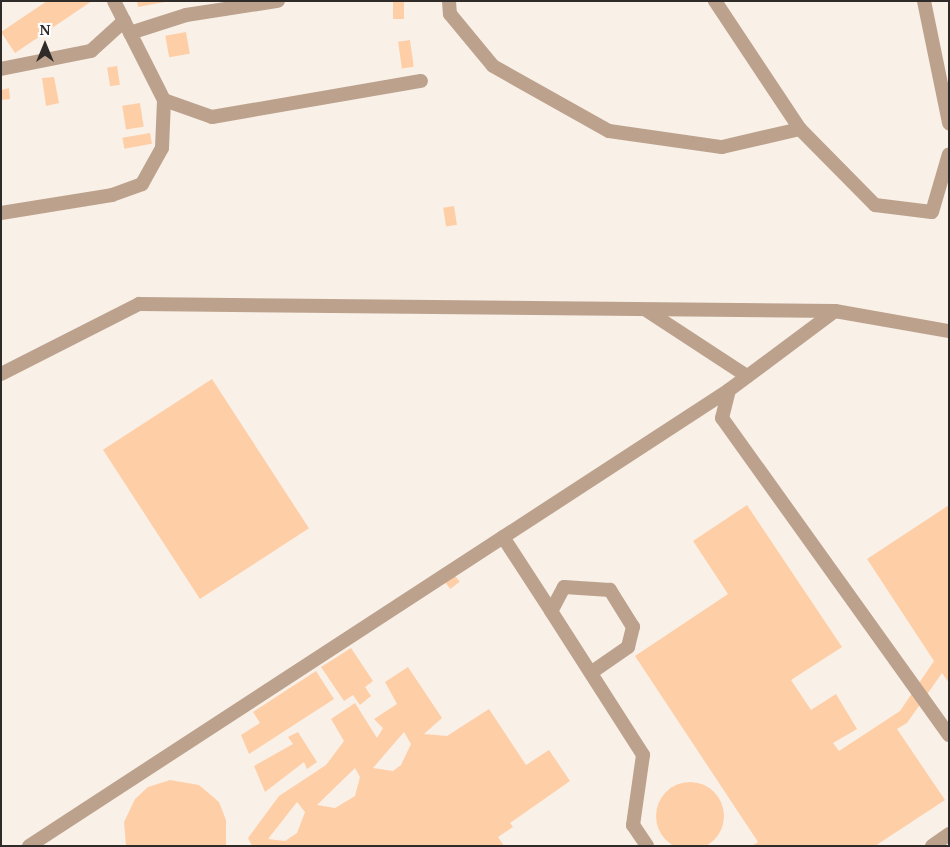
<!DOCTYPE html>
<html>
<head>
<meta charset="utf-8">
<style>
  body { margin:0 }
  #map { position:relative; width:950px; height:847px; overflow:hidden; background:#f9f0e8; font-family:"Noto Serif",serif }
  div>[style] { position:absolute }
  .building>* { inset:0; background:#fecfa7; transform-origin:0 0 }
  .round { border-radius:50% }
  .service>* { height:14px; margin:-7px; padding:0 7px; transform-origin:7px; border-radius:7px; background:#bca28d }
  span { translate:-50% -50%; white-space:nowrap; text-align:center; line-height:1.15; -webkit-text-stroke:4px #fff; paint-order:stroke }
  .frame { position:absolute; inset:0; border:2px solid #2e2b28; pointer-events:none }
  .north { position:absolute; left:20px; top:20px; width:50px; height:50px; -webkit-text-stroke:4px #fff; paint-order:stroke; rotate:0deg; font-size:14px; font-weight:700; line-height:20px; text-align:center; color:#2e2b28 }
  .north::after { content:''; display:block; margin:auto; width:18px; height:22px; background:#2e2b28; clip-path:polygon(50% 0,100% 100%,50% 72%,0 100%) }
</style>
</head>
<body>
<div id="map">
  <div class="building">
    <i style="clip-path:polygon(47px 1px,92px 1px,15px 53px,1px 32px)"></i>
    <i style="clip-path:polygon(137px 1px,165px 1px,165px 2px,138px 7px)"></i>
    <i style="left:393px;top:1px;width:11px;height:18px"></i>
    <i style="left:186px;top:32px;width:22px;height:21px;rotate:80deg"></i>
    <i style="left:410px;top:40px;width:27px;height:12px;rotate:82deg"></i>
    <i style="left:117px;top:66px;width:19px;height:10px;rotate:81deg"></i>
    <i style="clip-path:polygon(54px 77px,59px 103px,46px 106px,42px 78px)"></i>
    <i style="clip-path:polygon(9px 88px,10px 99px,1px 100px,1px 90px)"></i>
    <i style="left:140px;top:103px;width:24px;height:18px;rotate:81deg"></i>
    <i style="left:150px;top:133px;width:11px;height:28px;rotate:80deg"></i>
    <i style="left:454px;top:206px;width:19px;height:11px;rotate:81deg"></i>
    <i style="left:212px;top:379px;width:178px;height:130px;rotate:57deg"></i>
    <i style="clip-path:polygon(747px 505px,842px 647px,791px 680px,811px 710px,836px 694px,857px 729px,833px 743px,839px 751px,900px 711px,934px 661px,867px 559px,949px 505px,949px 683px,942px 673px,907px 723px,897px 729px,945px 800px,875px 846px,752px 846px,758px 842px,635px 656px,728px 594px,693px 541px)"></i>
    <i style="left:453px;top:573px;width:11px;height:12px;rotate:52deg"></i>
    <i style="clip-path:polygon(351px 648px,373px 681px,365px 687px,371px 696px,360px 705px,353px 695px,344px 701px,321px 667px)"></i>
    <i style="clip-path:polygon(evenodd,408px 667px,442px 718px,424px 734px,447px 736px,489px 709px,526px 765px,549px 750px,570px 781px,510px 823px,513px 827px,498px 837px,504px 846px,252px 846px,248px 838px,279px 796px,326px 765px,344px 741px,331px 719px,355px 703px,377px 738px,383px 728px,374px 719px,397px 704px,385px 682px,408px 667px,404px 732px,411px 744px,401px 765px,393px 771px,373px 768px,404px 732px,408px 667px,355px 768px,360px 777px,355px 796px,335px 808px,317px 805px,355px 768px,408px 667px,297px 802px,305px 812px,297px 833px,285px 841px,268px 839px,297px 802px)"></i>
    <i style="clip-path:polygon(316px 671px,334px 699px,249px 754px,241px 735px,260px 723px,253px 712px)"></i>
    <i style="clip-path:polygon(298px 732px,317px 762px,307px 769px,304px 762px,265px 792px,254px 766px,293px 744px,288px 737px)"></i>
    <i style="clip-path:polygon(170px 780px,199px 785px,219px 802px,226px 820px,226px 846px,126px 846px,124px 822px,135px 799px,148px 787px)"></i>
    <i class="round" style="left:656px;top:782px;width:68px;height:68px"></i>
  </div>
  <div class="service">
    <i style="left:114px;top:1px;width:111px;rotate:63.2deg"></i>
    <i style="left:164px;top:100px;width:51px;rotate:19.5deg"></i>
    <i style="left:212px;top:117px;width:212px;rotate:-9.8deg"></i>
    <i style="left:449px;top:1px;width:13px;rotate:86deg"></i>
    <i style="left:450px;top:14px;width:67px;rotate:50.4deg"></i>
    <i style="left:493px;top:66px;width:133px;rotate:29.3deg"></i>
    <i style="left:609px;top:131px;width:114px;rotate:8.1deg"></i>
    <i style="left:722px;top:147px;width:80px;rotate:-13deg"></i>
    <i style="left:800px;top:129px;width:154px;rotate:-123.6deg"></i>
    <i style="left:924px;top:1px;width:125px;rotate:78.4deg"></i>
    <i style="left:130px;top:33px;width:59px;rotate:-17.8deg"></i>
    <i style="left:186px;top:15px;width:93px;rotate:-8.7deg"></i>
    <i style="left:1px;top:69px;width:92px;rotate:-11.3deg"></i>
    <i style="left:91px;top:51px;width:45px;rotate:-42.3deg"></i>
    <i style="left:800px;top:129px;width:107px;rotate:45.4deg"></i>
    <i style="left:875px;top:205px;width:57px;rotate:7deg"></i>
    <i style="left:932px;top:212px;width:60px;rotate:-73.7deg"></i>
    <i style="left:1px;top:213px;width:112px;rotate:-9.2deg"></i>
    <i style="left:112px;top:195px;width:32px;rotate:-20deg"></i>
    <i style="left:142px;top:184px;width:41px;rotate:-60.9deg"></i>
    <i style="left:162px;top:148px;width:48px;rotate:-87.6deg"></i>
    <i style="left:646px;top:310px;width:121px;rotate:33.2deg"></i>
    <i style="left:835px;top:311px;width:132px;rotate:143.3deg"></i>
    <i style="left:729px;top:390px;width:29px;rotate:104deg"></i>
    <i style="left:722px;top:418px;width:390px;rotate:54.4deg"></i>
    <i style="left:1px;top:374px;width:155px;rotate:-26.9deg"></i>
    <i style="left:139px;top:304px;width:696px;rotate:0.58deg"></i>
    <i style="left:835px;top:311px;width:116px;rotate:10deg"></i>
    <i style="left:503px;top:537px;width:88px;rotate:57deg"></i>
    <i style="left:592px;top:672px;width:44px;rotate:-34.8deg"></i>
    <i style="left:628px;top:647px;width:21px;rotate:-76deg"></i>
    <i style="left:633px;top:627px;width:44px;rotate:-121.9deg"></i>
    <i style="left:610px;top:590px;width:46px;rotate:-176.3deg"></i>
    <i style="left:564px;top:587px;width:27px;rotate:118deg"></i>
    <i style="left:551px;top:611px;width:171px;rotate:57.4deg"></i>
    <i style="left:643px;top:755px;width:71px;rotate:98.1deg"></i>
    <i style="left:633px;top:825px;width:25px;rotate:56deg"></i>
    <i style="left:29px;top:846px;width:835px;rotate:-33.08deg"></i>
    <i style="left:932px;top:846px;width:21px;rotate:-35deg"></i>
  </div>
  <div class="frame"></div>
  <div class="north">N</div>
</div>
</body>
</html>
